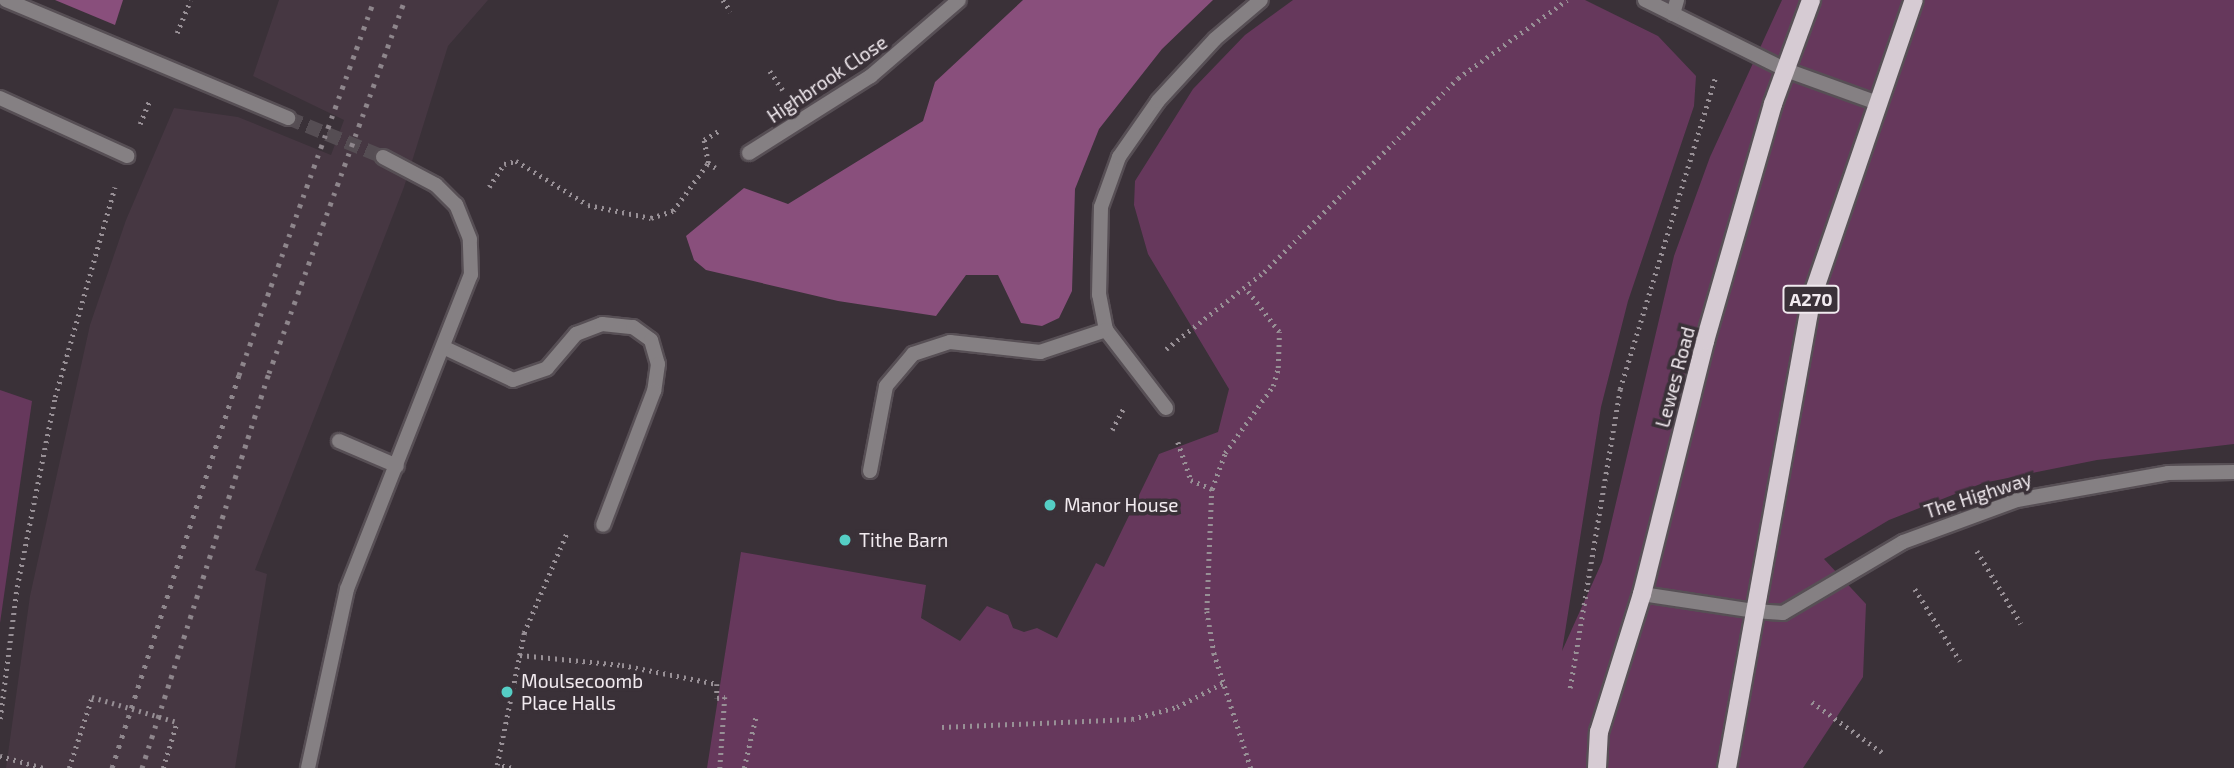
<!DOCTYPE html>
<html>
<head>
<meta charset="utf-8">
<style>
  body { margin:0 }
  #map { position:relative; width:2234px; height:768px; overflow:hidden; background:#3a3138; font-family:"Exo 2",sans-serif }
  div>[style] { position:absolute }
  .built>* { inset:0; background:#463742 }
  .green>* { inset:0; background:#66385c }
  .forest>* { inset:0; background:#894f7c }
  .minor-tunnel>* { height:14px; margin-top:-7px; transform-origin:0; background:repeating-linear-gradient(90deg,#554d53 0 14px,transparent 0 21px) }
  .path>* { height:4.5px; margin-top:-2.25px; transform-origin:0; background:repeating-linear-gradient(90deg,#989096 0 2px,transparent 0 7px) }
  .roads { filter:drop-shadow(2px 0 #574f55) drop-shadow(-2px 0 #574f55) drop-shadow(0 2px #574f55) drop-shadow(0 -2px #574f55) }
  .service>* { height:14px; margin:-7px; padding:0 7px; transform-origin:7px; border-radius:7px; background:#858083 }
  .minor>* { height:14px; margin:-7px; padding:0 7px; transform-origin:7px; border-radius:7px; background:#858083 }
  .tertiary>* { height:14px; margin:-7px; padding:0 7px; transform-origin:7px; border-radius:7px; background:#858083 }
  .primary>* { height:18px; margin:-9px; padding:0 9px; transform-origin:9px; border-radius:9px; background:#d6cbd3 }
  .rail>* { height:5px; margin-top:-2.5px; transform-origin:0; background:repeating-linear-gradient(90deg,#8e868c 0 3.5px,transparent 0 10.5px) }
  .path-bridge>* { height:4.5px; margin-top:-2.25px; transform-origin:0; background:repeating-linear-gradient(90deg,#989096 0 2px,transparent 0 7px) }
  .dots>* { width:19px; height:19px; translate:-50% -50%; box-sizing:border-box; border:4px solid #3a3138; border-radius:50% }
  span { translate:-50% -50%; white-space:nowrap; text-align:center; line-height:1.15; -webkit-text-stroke:7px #3a3138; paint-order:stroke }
  .shield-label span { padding:2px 5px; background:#3a3138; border:2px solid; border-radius:5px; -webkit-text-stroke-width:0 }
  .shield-label { font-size:18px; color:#f1eaef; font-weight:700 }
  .street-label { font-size:19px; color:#f1eaef }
  .poi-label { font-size:19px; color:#f1eaef }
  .left { translate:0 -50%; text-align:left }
</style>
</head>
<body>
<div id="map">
  <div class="built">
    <i style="clip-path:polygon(279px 0,488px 0,448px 46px,404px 187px,255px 570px,267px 574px,235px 768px,6px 768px,30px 596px,90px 325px,126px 220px,174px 108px,238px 117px,331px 155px,344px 120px,253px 76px)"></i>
  </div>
  <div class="green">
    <i style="clip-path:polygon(1293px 0,1585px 0,1658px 36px,1696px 76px,1694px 106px,1628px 301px,1601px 407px,1562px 651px,1602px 562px,1674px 256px,1710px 157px,1782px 0,2234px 0,2234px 444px,2097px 460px,1983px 483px,1889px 520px,1824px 559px,1866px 604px,1863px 677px,1803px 768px,707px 768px,741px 552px,926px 585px,921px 618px,960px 641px,987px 606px,1008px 615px,1013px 628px,1024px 632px,1037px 628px,1057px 638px,1096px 563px,1104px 567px,1159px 454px,1218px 432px,1229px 389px,1148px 254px,1134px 205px,1135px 181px,1193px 89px,1245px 35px)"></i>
    <i style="clip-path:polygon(0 390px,32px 401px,0 623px)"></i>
  </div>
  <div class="forest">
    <i style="clip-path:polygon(55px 0,123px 0,115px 25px)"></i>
    <i style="clip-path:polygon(1023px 0,1213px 0,1162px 49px,1099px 129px,1075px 189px,1072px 291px,1059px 318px,1042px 326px,1021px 323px,998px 275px,966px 275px,936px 316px,838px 301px,706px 270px,694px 260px,686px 236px,744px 188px,788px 204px,923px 121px,935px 82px)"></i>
  </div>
  <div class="minor-tunnel">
    <i style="left:288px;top:118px;width:103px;rotate:22.3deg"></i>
  </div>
  <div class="path">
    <i style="left:723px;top:0;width:14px;rotate:56deg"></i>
    <i style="left:177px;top:33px;width:35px;rotate:-68deg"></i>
    <i style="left:770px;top:71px;width:23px;rotate:56deg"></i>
    <i style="left:140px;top:124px;width:27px;rotate:-68deg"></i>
    <i style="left:708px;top:163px;width:23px;rotate:-100deg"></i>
    <i style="left:704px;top:140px;width:19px;rotate:-32deg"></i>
    <i style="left:489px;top:187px;width:27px;rotate:-57deg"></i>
    <i style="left:504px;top:164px;width:12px;rotate:-14deg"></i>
    <i style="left:516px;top:161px;width:84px;rotate:31.4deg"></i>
    <i style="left:588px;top:205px;width:64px;rotate:11.7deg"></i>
    <i style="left:651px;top:218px;width:23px;rotate:-18deg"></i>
    <i style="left:673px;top:211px;width:59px;rotate:-53.9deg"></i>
    <i style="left:708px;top:163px;width:9px;rotate:32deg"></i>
    <i style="left:1166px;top:349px;width:125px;rotate:-38.2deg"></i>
    <i style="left:1264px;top:272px;width:274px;rotate:-45deg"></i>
    <i style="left:1458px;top:78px;width:134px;rotate:-35.6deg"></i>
    <i style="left:1112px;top:430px;width:24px;rotate:-62deg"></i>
    <i style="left:1178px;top:442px;width:40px;rotate:71.1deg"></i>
    <i style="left:1191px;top:480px;width:23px;rotate:23deg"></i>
    <i style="left:1212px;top:489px;width:122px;rotate:92.3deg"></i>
    <i style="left:1207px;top:611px;width:43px;rotate:80.5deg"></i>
    <i style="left:1214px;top:653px;width:121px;rotate:72.2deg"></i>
    <i style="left:1212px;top:489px;width:38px;rotate:-70deg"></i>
    <i style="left:1225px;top:453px;width:82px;rotate:-54.4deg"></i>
    <i style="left:1273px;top:386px;width:19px;rotate:-74deg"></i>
    <i style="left:1278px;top:368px;width:36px;rotate:-88deg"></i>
    <i style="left:1279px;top:332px;width:54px;rotate:-127.5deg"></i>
    <i style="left:1977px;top:551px;width:85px;rotate:58.9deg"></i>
    <i style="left:1915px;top:589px;width:85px;rotate:58deg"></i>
    <i style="left:520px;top:655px;width:102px;rotate:5.6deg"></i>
    <i style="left:622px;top:665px;width:97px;rotate:11.3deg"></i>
    <i style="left:717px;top:684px;width:14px;rotate:90deg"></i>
    <i style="left:717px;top:698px;width:8px;rotate:-7deg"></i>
    <i style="left:725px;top:697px;width:71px;rotate:94deg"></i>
    <i style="left:1570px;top:688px;width:303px;rotate:-80.5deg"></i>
    <i style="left:1620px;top:389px;width:328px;rotate:-73deg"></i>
    <i style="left:1812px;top:702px;width:87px;rotate:35.7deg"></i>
    <i style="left:0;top:719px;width:133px;rotate:-82.7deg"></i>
    <i style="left:17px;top:587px;width:194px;rotate:-78.7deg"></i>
    <i style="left:55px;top:397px;width:218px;rotate:-74.1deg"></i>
    <i style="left:942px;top:727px;width:190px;rotate:-2.4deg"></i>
    <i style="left:1132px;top:719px;width:47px;rotate:-14.9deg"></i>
    <i style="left:1177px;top:707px;width:52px;rotate:-27.6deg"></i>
    <i style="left:0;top:756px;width:46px;rotate:15.3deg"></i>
    <i style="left:69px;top:768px;width:75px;rotate:-72.1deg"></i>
    <i style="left:163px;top:768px;width:48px;rotate:-73.1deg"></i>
    <i style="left:511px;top:768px;width:14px;rotate:-168deg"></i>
    <i style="left:497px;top:765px;width:135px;rotate:-78.4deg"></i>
    <i style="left:524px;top:633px;width:110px;rotate:-66.9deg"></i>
    <i style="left:744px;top:768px;width:53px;rotate:-77deg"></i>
  </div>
  <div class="roads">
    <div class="service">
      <i style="left:1645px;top:0;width:157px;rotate:26.4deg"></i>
      <i style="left:1786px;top:70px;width:95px;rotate:19.8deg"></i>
      <i style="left:1673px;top:14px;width:15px;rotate:-74deg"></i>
      <i style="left:0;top:98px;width:140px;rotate:24.5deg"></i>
      <i style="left:445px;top:348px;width:75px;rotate:25.2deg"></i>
      <i style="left:513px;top:380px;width:36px;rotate:-19deg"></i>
      <i style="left:547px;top:368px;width:45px;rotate:-49.5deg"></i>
      <i style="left:576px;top:334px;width:28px;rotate:-21deg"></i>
      <i style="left:602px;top:324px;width:31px;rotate:6deg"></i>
      <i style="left:633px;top:327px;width:22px;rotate:36deg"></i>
      <i style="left:651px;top:340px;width:25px;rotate:74deg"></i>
      <i style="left:658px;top:364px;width:27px;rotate:98deg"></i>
      <i style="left:654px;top:391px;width:143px;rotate:110.8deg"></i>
      <i style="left:1166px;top:408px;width:98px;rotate:-127.6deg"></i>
      <i style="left:1106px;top:330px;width:36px;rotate:-101deg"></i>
      <i style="left:1099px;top:295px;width:88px;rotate:-88.7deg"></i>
      <i style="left:1101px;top:207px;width:53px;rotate:-70.2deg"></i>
      <i style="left:1119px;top:157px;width:68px;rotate:-55.1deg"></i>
      <i style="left:1158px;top:101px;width:84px;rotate:-47.4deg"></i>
      <i style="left:1215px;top:39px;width:60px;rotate:-40.3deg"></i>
      <i style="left:870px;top:471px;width:86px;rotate:-79.3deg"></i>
      <i style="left:886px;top:386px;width:42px;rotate:-49.8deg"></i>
      <i style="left:913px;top:354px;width:39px;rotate:-18deg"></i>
      <i style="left:950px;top:342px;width:91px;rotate:6.3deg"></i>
      <i style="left:1040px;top:352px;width:70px;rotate:-18.4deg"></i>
    </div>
    <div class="minor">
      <i style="left:6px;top:0;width:306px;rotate:22.7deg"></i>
      <i style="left:749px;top:153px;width:144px;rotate:-32.3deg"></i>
      <i style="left:871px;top:76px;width:116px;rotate:-40.8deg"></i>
      <i style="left:339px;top:441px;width:63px;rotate:23.3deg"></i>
      <i style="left:1754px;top:611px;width:29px;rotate:4deg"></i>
      <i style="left:1783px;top:613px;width:139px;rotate:-30.6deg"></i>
      <i style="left:1903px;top:542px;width:121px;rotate:-20.2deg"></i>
      <i style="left:2017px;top:500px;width:153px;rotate:-10.1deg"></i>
      <i style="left:2168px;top:473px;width:66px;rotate:-0.9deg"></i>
      <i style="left:308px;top:768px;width:183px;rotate:-77.7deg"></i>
      <i style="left:347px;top:589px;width:338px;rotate:-68.5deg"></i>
      <i style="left:471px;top:275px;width:36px;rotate:-92deg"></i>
      <i style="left:470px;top:239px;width:37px;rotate:-112deg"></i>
      <i style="left:456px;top:205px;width:28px;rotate:-135deg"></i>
      <i style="left:436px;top:185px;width:60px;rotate:-152.2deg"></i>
    </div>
    <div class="tertiary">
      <i style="left:1642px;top:594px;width:113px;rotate:8.6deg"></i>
    </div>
    <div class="primary">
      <i style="left:1597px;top:768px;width:36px;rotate:-87deg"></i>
      <i style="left:1599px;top:732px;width:145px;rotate:-72.7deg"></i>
      <i style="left:1642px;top:594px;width:261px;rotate:-76deg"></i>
      <i style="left:1705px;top:341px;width:247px;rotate:-74deg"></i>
      <i style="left:1773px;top:104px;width:111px;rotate:-69.9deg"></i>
      <i style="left:1727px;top:768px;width:475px;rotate:-79.8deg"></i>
      <i style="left:1811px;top:300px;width:317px;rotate:-71.1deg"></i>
    </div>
  </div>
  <div class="rail">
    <i style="left:112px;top:768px;width:413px;rotate:-72.1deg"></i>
    <i style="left:239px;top:375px;width:399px;rotate:-70.2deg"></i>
    <i style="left:142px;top:768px;width:415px;rotate:-72.2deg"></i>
    <i style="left:269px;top:373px;width:397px;rotate:-70deg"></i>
  </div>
  <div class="path-bridge">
    <i style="left:92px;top:697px;width:89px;rotate:16.4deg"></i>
  </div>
  <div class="dots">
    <i style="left:1050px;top:505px;background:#55cec5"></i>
    <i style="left:845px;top:540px;background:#55cec5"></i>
    <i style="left:507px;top:692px;background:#55cec5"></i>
  </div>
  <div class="shield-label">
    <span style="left:1811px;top:299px">A270</span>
  </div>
  <div class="street-label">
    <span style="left:827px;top:79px;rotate:-34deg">Highbrook Close</span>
    <span style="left:1675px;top:377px;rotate:-75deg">Lewes Road</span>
    <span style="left:1978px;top:495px;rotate:-18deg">The Highway</span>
  </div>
  <div class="poi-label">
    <span class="left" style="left:1064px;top:505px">Manor House</span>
    <span class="left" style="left:859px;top:540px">Tithe Barn</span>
    <span class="left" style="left:521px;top:692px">Moulsecoomb<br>Place Halls</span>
  </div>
</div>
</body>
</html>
